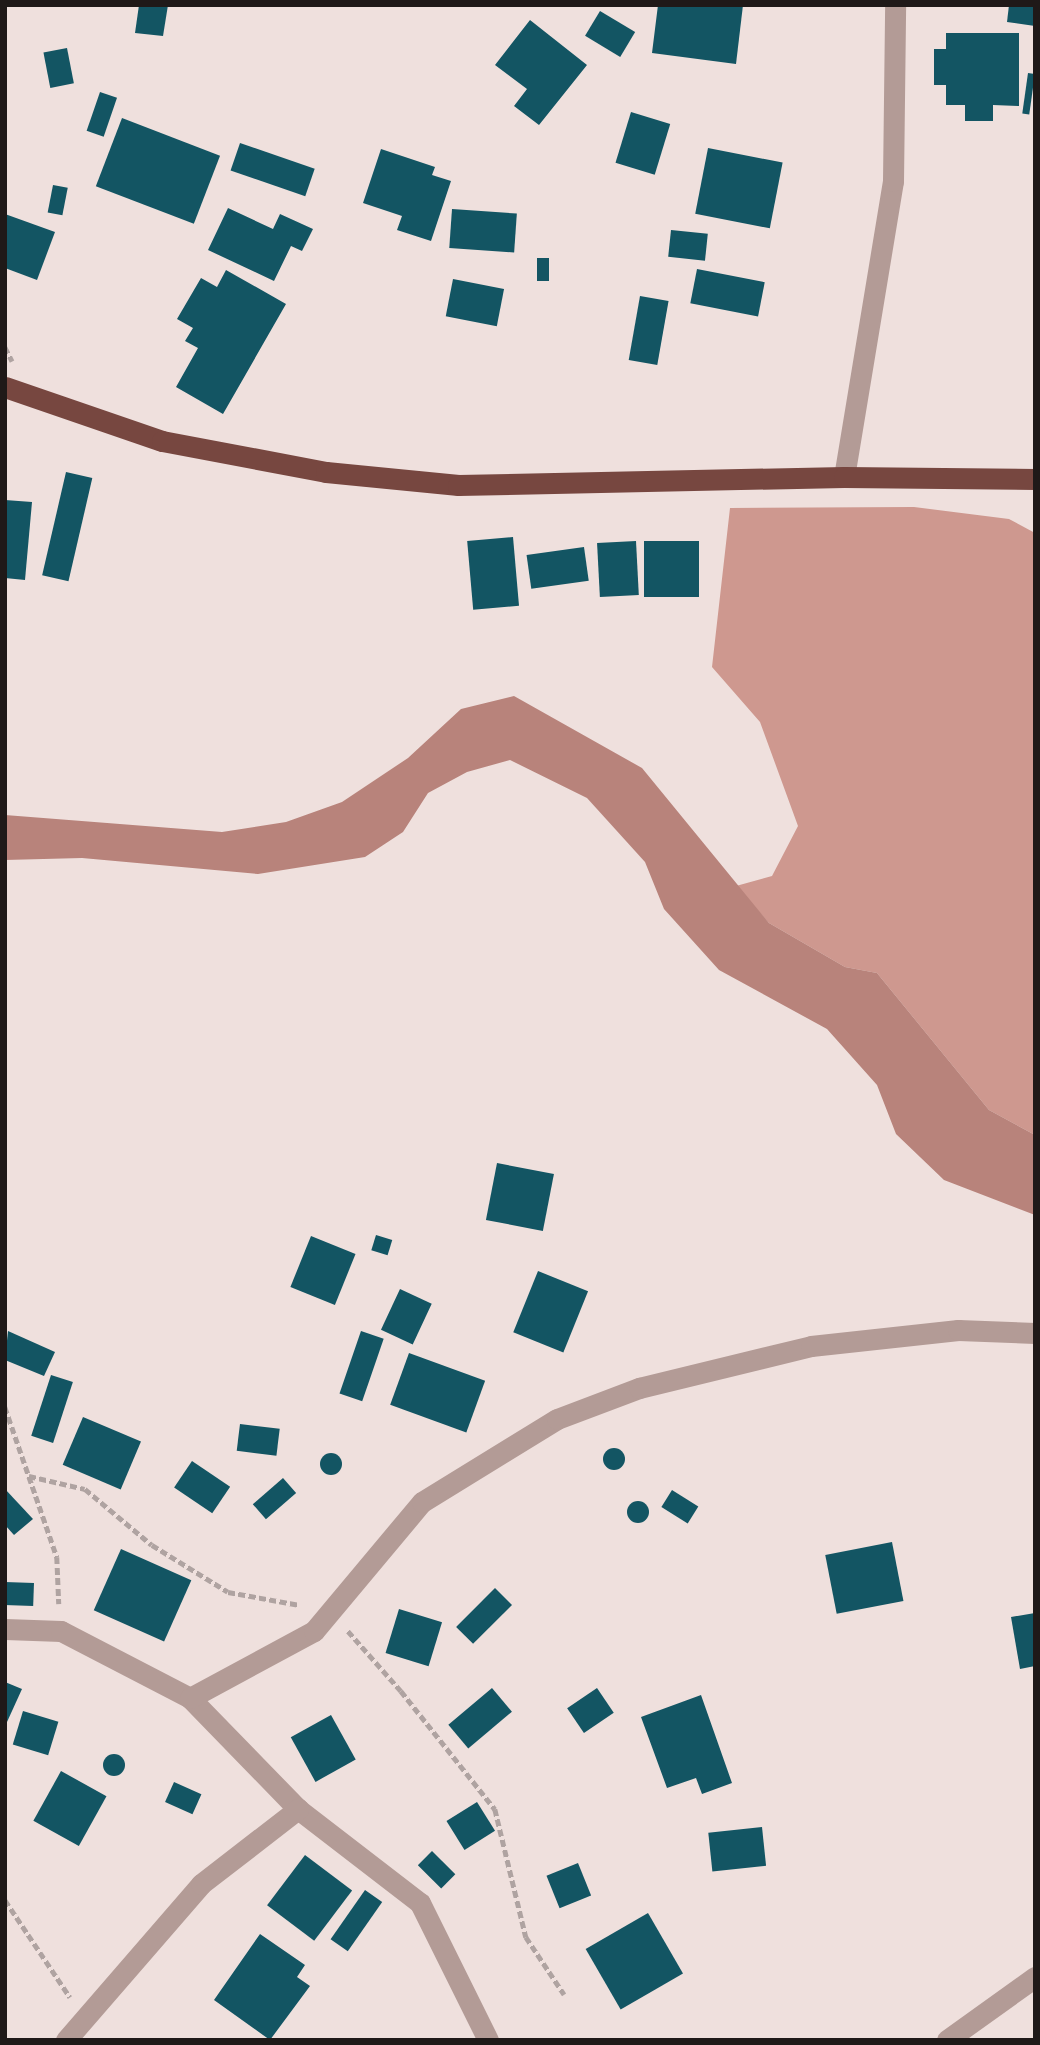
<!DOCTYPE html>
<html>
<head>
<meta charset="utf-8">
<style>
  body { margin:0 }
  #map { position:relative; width:1040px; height:2045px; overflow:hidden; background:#efe0dd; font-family:Helvetica,sans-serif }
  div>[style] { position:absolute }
  .forest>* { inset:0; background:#ce988f }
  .water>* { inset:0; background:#b8837b }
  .building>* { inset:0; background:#135563; transform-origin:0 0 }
  .round { border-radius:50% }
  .path>* { height:4.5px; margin-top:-2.25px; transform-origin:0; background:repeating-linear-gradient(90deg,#afa3a1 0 7px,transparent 0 10.5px) }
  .street>* { height:21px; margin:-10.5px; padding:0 10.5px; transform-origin:10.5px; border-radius:10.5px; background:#b39b96 }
  .highway>* { height:21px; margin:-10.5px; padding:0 10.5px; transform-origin:10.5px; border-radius:10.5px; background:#774740 }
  span { translate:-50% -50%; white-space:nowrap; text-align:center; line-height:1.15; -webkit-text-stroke:7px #efe0dd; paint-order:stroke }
  .frame { position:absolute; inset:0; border:7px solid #1f1918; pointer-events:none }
</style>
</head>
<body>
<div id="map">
  <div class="forest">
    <i style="clip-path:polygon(914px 507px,1009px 519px,1035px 533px,1035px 1135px,989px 1110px,877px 973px,845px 967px,769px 923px,736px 886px,772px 876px,798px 826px,760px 722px,712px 667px,730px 508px)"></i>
  </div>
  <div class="water">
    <i style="clip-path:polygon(514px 696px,642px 768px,769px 923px,845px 967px,877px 973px,989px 1110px,1035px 1135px,1035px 1215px,944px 1180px,896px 1134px,877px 1085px,827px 1029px,719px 970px,664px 909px,645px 862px,587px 798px,510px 760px,467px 772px,428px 793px,403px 832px,365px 857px,258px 874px,82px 858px,5px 860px,5px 815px,222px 832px,286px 822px,342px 802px,408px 758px,461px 709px)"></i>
  </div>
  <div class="building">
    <i style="clip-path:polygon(139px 5px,168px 5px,163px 36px,135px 33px)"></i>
    <i style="clip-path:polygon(658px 5px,743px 5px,736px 64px,652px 53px)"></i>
    <i style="clip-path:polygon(1009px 5px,1035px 5px,1035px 26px,1007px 22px)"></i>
    <i style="left:600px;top:11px;width:41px;height:29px;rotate:31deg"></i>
    <i style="clip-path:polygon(530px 20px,587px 65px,539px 125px,514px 106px,527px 89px,495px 65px)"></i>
    <i style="clip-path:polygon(946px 33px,1019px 33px,1019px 106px,993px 105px,993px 121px,965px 121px,965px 105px,946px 105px,946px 85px,934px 85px,934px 49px,946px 49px)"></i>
    <i style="left:67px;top:48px;width:36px;height:24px;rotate:79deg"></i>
    <i style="left:1028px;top:73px;width:7px;height:41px;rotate:8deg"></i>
    <i style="left:100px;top:92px;width:18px;height:41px;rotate:19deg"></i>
    <i style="left:631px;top:112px;width:41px;height:53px;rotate:17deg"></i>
    <i style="left:122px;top:118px;width:105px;height:73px;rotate:21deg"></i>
    <i style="left:240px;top:143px;width:79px;height:29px;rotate:19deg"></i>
    <i style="left:708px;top:148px;width:76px;height:67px;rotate:11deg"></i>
    <i style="clip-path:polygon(381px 149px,435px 167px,432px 175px,451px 181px,431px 241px,397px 230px,402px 216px,363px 203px)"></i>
    <i style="left:53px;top:185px;width:15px;height:28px;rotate:11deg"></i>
    <i style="clip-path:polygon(228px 208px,273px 229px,280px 214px,313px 229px,302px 251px,291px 246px,274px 281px,208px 250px)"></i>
    <i style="left:452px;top:209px;width:65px;height:39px;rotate:4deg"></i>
    <i style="clip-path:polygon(5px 214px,55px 232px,37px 280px,5px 268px)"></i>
    <i style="left:671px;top:230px;width:37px;height:27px;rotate:6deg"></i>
    <i style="left:537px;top:258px;width:12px;height:23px"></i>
    <i style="left:697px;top:269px;width:69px;height:35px;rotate:11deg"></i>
    <i style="clip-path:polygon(226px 270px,286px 304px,223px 414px,176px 387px,198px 348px,185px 341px,193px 328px,177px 319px,201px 278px,217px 287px)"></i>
    <i style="left:453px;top:279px;width:52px;height:38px;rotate:11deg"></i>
    <i style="left:640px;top:296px;width:29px;height:65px;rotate:10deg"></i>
    <i style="left:66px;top:472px;width:27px;height:106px;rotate:13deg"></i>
    <i style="clip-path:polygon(5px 500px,32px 502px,25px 580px,5px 578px)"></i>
    <i style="left:513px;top:537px;width:69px;height:46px;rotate:85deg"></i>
    <i style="left:636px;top:541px;width:54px;height:39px;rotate:87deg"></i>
    <i style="left:644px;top:541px;width:55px;height:56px"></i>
    <i style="left:584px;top:547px;width:34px;height:58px;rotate:82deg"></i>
    <i style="left:497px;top:1163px;width:58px;height:58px;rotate:11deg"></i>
    <i style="left:376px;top:1235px;width:17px;height:16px;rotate:17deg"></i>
    <i style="left:311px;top:1236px;width:48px;height:55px;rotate:22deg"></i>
    <i style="left:538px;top:1271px;width:54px;height:66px;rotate:22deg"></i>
    <i style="left:400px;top:1289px;width:35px;height:45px;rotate:25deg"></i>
    <i style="clip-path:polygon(8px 1331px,55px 1352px,44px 1376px,5px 1360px)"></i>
    <i style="left:361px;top:1331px;width:24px;height:66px;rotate:19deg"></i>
    <i style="left:409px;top:1353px;width:81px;height:55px;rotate:20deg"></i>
    <i style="left:51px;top:1375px;width:23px;height:64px;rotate:18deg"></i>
    <i style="left:83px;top:1417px;width:63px;height:52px;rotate:23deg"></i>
    <i style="left:240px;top:1424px;width:40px;height:27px;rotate:7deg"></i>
    <i class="round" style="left:603px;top:1448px;width:22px;height:22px"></i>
    <i class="round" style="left:320px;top:1453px;width:22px;height:22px"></i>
    <i style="left:192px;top:1461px;width:46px;height:32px;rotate:34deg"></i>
    <i style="left:283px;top:1478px;width:20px;height:40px;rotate:49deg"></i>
    <i style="clip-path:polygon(5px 1489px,33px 1519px,14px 1535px,5px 1525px)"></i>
    <i style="left:672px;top:1490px;width:31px;height:20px;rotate:32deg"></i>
    <i class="round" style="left:627px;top:1501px;width:22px;height:22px"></i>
    <i style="left:892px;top:1542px;width:60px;height:68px;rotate:79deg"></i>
    <i style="left:121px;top:1549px;width:77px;height:67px;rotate:24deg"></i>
    <i style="left:5px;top:1582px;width:29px;height:23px;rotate:2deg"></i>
    <i style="left:495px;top:1588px;width:24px;height:55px;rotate:45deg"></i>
    <i style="left:399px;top:1609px;width:45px;height:46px;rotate:17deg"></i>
    <i style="clip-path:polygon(1035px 1613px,1035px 1666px,1020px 1669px,1011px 1617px)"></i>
    <i style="clip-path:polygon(5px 1682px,22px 1689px,7px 1722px,5px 1721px)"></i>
    <i style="left:492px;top:1688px;width:31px;height:57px;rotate:50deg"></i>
    <i style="left:597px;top:1688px;width:30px;height:36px;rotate:56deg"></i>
    <i style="clip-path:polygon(701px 1695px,732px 1783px,702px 1794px,696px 1778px,667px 1788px,641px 1717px)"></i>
    <i style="left:23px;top:1711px;width:37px;height:35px;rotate:17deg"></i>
    <i style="left:331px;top:1715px;width:51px;height:46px;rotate:61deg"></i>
    <i class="round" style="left:103px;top:1754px;width:22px;height:22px"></i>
    <i style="left:61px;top:1771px;width:52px;height:57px;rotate:29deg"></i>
    <i style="left:174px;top:1782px;width:30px;height:22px;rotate:24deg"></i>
    <i style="left:477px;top:1802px;width:34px;height:36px;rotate:58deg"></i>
    <i style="left:762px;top:1827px;width:39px;height:54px;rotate:84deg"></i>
    <i style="left:432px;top:1851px;width:33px;height:20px;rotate:45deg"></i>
    <i style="left:305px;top:1855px;width:59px;height:63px;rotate:37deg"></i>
    <i style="left:578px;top:1863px;width:35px;height:34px;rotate:68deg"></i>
    <i style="left:365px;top:1890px;width:21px;height:60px;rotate:35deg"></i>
    <i style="left:648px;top:1913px;width:70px;height:72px;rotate:60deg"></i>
    <i style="clip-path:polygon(260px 1934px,305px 1965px,297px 1977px,310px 1986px,270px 2040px,214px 2000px)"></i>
  </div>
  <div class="path">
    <i style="left:5px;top:347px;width:16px;rotate:63deg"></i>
    <i style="left:5px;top:1407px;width:159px;rotate:70.9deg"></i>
    <i style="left:57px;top:1557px;width:47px;rotate:87.6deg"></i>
    <i style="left:29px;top:1476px;width:57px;rotate:13.1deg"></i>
    <i style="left:85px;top:1489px;width:87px;rotate:39.9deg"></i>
    <i style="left:152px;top:1545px;width:89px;rotate:31.7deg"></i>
    <i style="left:228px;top:1592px;width:73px;rotate:10.2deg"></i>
    <i style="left:348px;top:1631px;width:80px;rotate:48.5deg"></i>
    <i style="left:401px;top:1691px;width:151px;rotate:51.5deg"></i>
    <i style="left:495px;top:1809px;width:132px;rotate:76.4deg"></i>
    <i style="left:526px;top:1937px;width:69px;rotate:56.3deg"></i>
    <i style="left:5px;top:1900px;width:117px;rotate:56.2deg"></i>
  </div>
  <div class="street">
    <i style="left:844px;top:477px;width:300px;rotate:-80.6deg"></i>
    <i style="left:893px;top:181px;width:176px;rotate:-89.3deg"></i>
    <i style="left:5px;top:1629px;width:56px;rotate:2deg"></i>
    <i style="left:61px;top:1631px;width:145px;rotate:27.4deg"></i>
    <i style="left:190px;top:1698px;width:155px;rotate:45.8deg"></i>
    <i style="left:298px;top:1809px;width:154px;rotate:37.6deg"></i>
    <i style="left:420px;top:1903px;width:153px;rotate:63.6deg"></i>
    <i style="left:190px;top:1698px;width:141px;rotate:-28.4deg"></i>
    <i style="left:314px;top:1631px;width:168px;rotate:-50.1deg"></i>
    <i style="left:422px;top:1502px;width:158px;rotate:-31.6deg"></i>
    <i style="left:557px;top:1419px;width:88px;rotate:-20.7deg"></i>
    <i style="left:639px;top:1388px;width:177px;rotate:-13.7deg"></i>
    <i style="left:811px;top:1346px;width:148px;rotate:-6.2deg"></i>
    <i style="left:958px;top:1330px;width:77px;rotate:2.2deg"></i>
    <i style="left:66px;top:2040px;width:206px;rotate:-49.1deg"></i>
    <i style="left:201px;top:1884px;width:123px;rotate:-37.7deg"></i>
    <i style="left:947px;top:2040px;width:108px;rotate:-35.6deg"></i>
  </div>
  <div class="highway">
    <i style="left:5px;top:387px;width:166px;rotate:19deg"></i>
    <i style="left:162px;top:441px;width:167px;rotate:10.7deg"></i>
    <i style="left:326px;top:472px;width:133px;rotate:5.6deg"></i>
    <i style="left:458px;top:485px;width:386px;rotate:-1.2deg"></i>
    <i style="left:844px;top:477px;width:191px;rotate:0.6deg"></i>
  </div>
  <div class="frame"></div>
</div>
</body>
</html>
